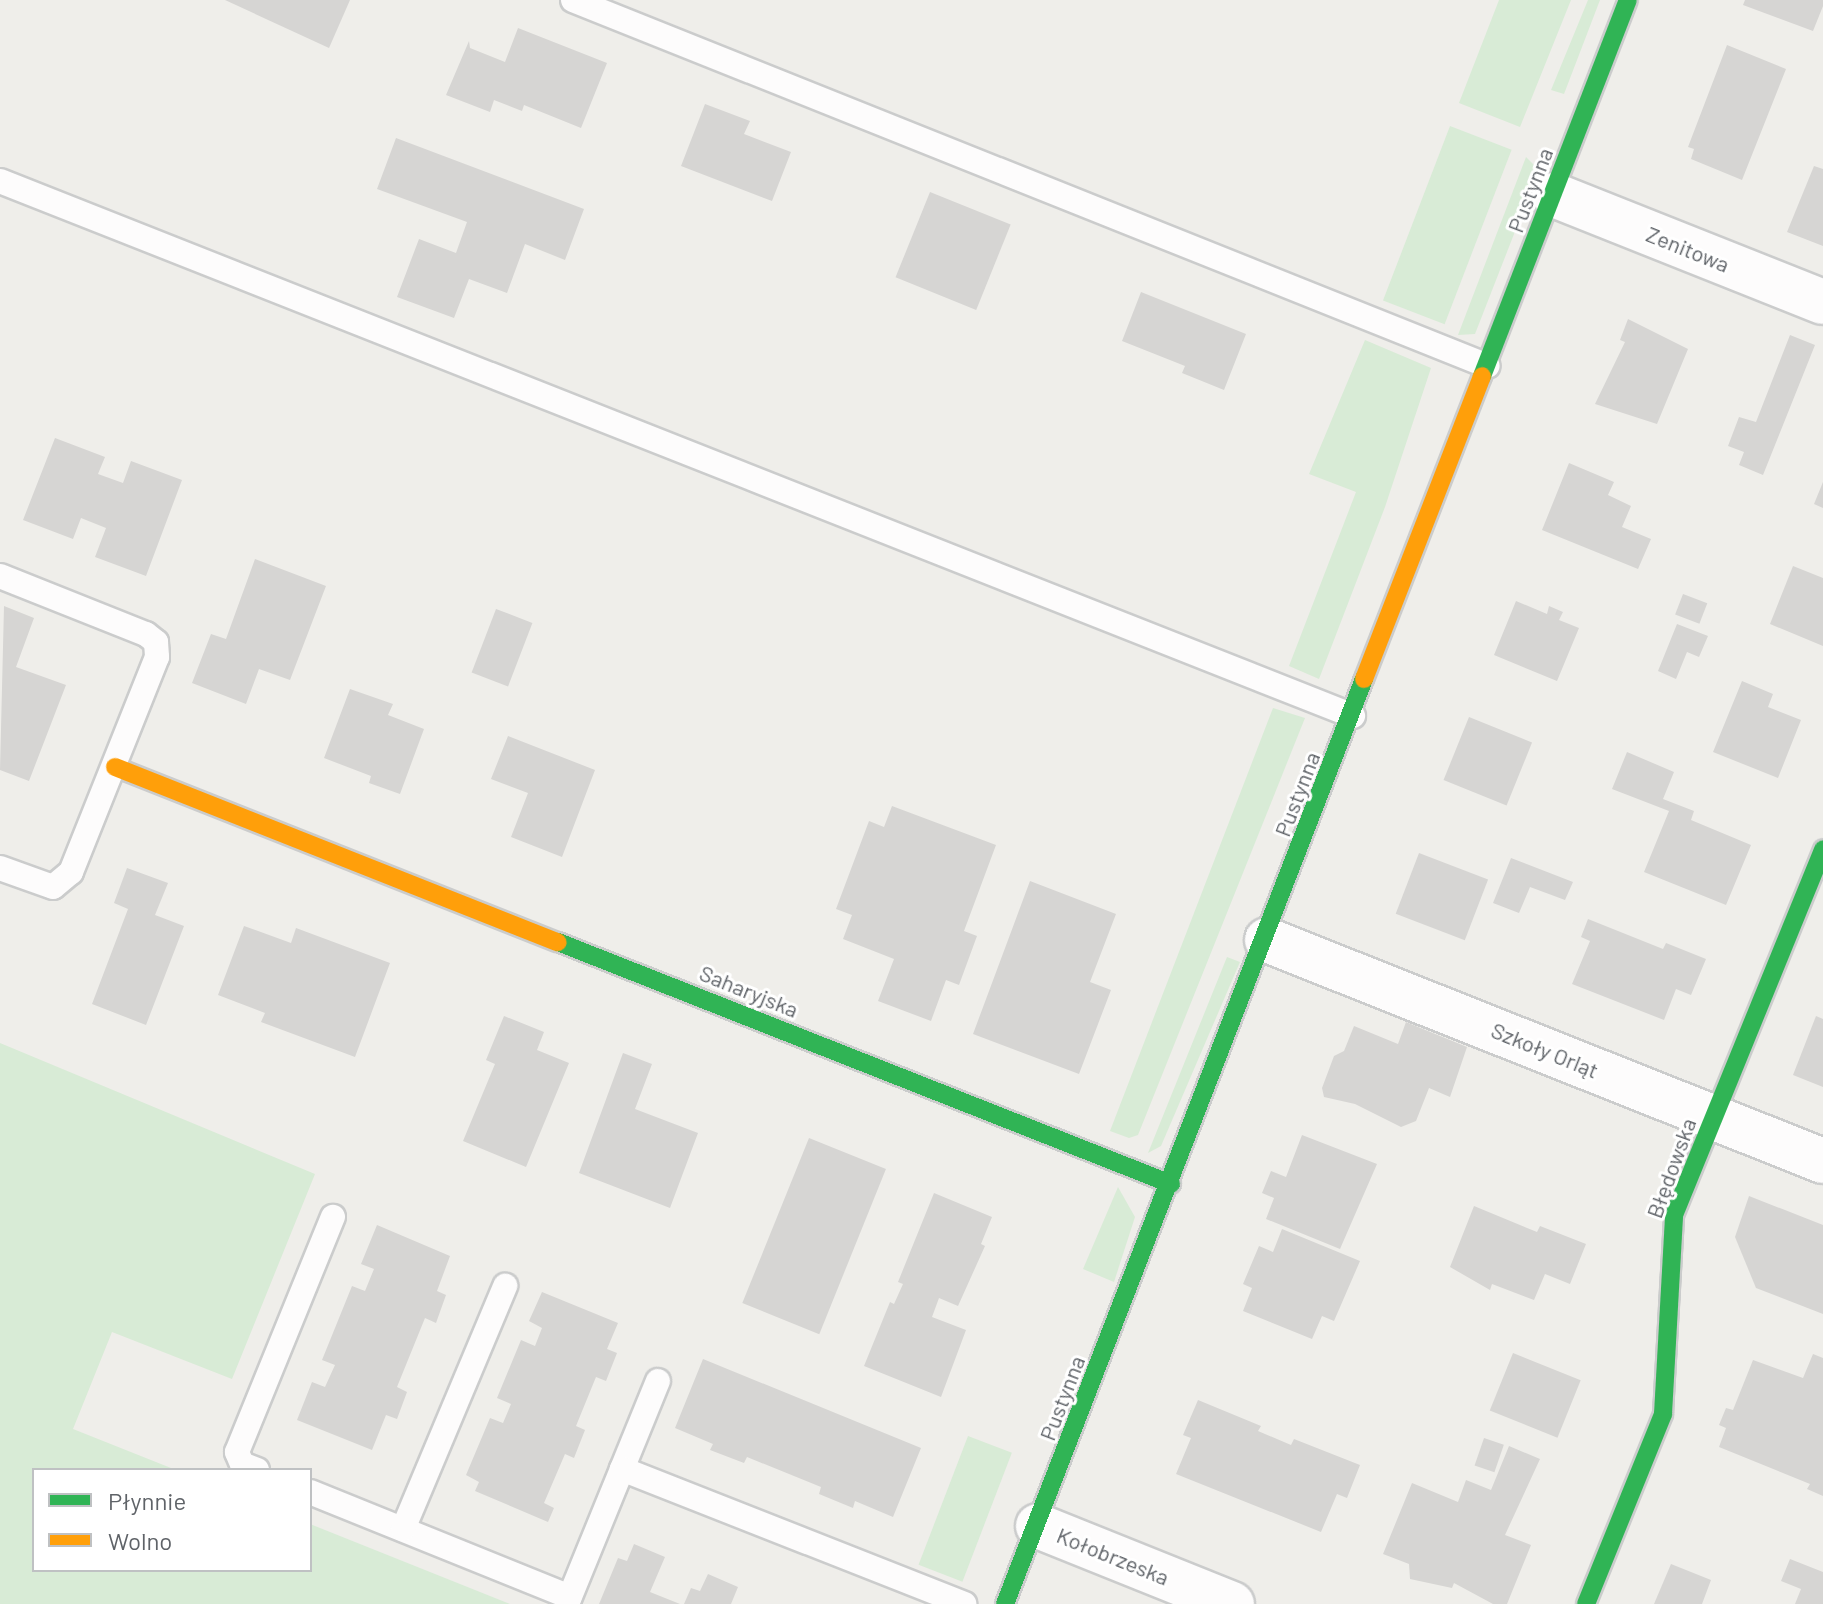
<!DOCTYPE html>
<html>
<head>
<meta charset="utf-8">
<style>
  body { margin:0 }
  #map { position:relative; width:1823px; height:1604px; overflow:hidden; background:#efeeea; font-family:Barlow,sans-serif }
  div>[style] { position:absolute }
  .green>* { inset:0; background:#d8ebd6; transform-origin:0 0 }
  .building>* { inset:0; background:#d6d5d3; transform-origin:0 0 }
  .roads { filter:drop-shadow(2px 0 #cbcccc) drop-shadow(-2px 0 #cbcccc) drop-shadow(0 2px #cbcccc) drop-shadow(0 -2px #cbcccc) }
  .lane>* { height:24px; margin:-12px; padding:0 12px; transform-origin:12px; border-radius:12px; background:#fdfcfc }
  .street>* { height:44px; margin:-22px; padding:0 22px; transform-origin:22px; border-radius:22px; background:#fdfcfc }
  .fast>* { height:18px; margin:-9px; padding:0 9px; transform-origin:9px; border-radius:9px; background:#30b455 }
  .slow>* { height:18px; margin:-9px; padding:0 9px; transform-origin:9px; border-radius:9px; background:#ff9f0a }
  span { translate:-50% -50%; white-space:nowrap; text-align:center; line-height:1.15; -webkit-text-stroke:6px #fff; paint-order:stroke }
  .street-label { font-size:22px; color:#5f6368 }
  .legend { position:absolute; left:32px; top:1468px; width:280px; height:104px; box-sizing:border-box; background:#fff; border:2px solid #bfc1c3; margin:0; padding:10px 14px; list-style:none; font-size:24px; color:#5f6368 }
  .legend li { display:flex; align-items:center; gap:16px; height:40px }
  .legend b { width:40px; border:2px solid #bfc1c3 }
</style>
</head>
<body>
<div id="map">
  <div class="green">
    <i style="clip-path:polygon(1499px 0,1571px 0,1520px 127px,1459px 103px)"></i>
    <i style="clip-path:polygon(1588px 0,1600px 0,1564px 94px,1551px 90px)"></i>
    <i style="left:1450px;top:126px;width:66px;height:187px;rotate:21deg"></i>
    <i style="clip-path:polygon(1526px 157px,1539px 170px,1475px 334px,1458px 335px)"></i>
    <i style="clip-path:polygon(1365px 340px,1431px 368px,1385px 507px,1319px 679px,1289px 666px,1356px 492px,1309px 474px)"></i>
    <i style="clip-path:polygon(1273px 708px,1305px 718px,1138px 1135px,1129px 1138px,1110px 1131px)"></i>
    <i style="clip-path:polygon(1227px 957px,1240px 962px,1161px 1146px,1148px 1153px)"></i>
    <i style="clip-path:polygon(0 1043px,315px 1174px,232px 1379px,112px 1332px,73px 1429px,176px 1470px,34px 1470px,34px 1570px,310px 1570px,310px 1524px,510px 1604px,0 1604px)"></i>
    <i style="clip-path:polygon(1118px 1187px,1135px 1217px,1114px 1282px,1083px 1269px)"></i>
    <i style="left:968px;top:1436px;width:47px;height:138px;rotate:21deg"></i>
  </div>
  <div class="building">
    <i style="clip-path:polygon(225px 0,350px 0,329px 48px)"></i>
    <i style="clip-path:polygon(1745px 0,1823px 0,1823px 6px,1813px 31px,1743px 5px)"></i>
    <i style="clip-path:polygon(518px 28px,607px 63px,581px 128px,524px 105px,522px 111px,494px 100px,490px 112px,446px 95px,469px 41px,470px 48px,505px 62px)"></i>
    <i style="clip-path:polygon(1727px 45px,1786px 69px,1742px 180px,1691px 159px,1694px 149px,1688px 147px)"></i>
    <i style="clip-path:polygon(705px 104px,750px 121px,744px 134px,791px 152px,772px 201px,681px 166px)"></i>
    <i style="clip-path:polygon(396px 138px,584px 209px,565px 260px,525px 244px,507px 293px,469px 279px,454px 318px,397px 297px,419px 239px,456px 253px,467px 222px,377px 189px)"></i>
    <i style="clip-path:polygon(1814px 166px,1823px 169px,1823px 246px,1787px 232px)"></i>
    <i style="left:930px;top:192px;width:87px;height:92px;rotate:22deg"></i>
    <i style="clip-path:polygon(1141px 292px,1246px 334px,1224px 390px,1182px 373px,1185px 366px,1122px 341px)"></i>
    <i style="clip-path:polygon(1628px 319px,1688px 349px,1657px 424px,1595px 404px,1625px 342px,1620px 340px)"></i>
    <i style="clip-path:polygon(1790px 335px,1815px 345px,1763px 475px,1739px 465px,1744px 452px,1728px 446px,1739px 417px,1756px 422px)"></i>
    <i style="clip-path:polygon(55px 438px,105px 457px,98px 474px,123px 483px,131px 461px,182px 480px,146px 576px,95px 557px,106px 528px,81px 518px,73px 539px,23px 520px)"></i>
    <i style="clip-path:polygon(1569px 463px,1614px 482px,1608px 495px,1631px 506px,1622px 527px,1651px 539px,1638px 569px,1542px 530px)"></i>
    <i style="clip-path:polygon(1823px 482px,1823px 508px,1814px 504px)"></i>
    <i style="clip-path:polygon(255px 559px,326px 586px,290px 680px,259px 669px,246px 704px,192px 683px,211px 634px,226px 639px)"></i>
    <i style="clip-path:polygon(1793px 566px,1823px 578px,1823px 646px,1770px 624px)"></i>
    <i style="left:1683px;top:594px;width:26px;height:22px;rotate:21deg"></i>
    <i style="clip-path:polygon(1516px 601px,1547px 614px,1549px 606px,1563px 612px,1559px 620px,1579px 628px,1557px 681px,1494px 655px)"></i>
    <i style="clip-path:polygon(4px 606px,34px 618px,16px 667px,66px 685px,29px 781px,0 770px)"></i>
    <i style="left:496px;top:609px;width:39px;height:68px;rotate:21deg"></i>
    <i style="clip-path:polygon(1677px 624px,1708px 636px,1699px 657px,1687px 652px,1676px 679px,1658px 671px)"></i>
    <i style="clip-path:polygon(1742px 681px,1773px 694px,1768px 707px,1801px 720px,1778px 778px,1713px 752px)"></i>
    <i style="clip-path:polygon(350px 689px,393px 704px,388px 715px,424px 729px,400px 794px,369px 783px,371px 776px,324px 758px)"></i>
    <i style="left:1469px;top:717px;width:68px;height:68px;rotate:22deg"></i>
    <i style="clip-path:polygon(508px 736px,595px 770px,562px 857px,511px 837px,528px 793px,491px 779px)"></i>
    <i style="clip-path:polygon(1627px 752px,1674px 772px,1663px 799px,1694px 811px,1691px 820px,1751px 845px,1726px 905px,1644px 872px,1669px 811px,1612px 789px)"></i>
    <i style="clip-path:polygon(892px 806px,996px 845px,964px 931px,977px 936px,959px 985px,946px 980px,931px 1021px,878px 1001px,894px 959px,843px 939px,852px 915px,836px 909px,869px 821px,884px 827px)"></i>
    <i style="left:1419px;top:853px;width:74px;height:65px;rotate:21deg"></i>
    <i style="clip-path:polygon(1511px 858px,1573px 882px,1565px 900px,1530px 887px,1519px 913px,1493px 903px)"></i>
    <i style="clip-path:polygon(127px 868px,168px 883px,155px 915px,184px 926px,146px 1025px,92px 1004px,128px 909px,114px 903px)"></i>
    <i style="clip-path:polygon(1030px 881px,1116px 914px,1090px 982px,1111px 990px,1079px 1074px,973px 1034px)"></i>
    <i style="clip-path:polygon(1588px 919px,1663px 949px,1666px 943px,1706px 959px,1691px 995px,1676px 989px,1664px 1020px,1572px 984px,1590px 941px,1581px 937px)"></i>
    <i style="clip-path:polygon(244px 926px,291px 943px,296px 928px,390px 963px,355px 1057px,261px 1022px,265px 1013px,218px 995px)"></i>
    <i style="clip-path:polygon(504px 1016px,544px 1032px,537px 1050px,569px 1063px,526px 1167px,463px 1141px,495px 1064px,486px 1060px)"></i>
    <i style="clip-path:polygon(1816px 1016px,1823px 1019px,1823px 1087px,1793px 1075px)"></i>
    <i style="clip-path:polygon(1406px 1022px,1467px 1047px,1450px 1097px,1429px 1088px,1416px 1121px,1401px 1127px,1355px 1104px,1324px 1097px,1322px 1088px,1334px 1056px,1344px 1051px,1354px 1026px,1398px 1044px)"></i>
    <i style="clip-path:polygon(623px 1053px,652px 1064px,635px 1109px,698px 1133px,670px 1208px,579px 1173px)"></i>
    <i style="clip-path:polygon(1302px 1135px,1377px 1164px,1340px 1249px,1266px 1219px,1274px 1198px,1262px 1193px,1271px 1171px,1286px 1177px)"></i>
    <i style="left:809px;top:1138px;width:83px;height:178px;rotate:22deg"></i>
    <i style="clip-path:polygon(934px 1193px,992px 1217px,981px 1244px,985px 1246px,958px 1306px,939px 1298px,932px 1317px,966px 1330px,941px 1397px,864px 1366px,890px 1302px,894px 1304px,903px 1284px,898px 1282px)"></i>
    <i style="clip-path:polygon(1749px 1196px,1823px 1225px,1823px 1314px,1756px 1288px,1735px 1237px)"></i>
    <i style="clip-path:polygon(1474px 1206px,1537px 1232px,1540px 1226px,1586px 1244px,1570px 1284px,1545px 1274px,1534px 1300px,1492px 1284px,1490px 1290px,1450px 1267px)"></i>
    <i style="clip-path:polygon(377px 1225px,450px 1256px,437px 1291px,446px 1295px,436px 1323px,425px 1318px,397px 1387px,407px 1392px,397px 1419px,386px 1415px,372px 1450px,297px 1420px,312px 1382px,325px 1387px,335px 1365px,322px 1360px,352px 1286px,365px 1291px,374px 1269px,361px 1264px)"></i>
    <i style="clip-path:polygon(1282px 1229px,1360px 1261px,1334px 1321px,1322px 1316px,1312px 1339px,1243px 1311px,1252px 1288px,1243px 1284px,1259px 1246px,1273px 1252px)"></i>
    <i style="clip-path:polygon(542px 1292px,618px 1323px,607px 1349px,617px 1353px,606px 1381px,596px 1377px,576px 1426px,585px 1430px,574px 1458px,565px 1454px,544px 1503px,554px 1508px,548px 1522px,475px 1491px,479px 1482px,466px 1475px,490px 1418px,503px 1423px,511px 1404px,497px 1398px,521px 1340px,535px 1346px,542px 1328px,529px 1321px)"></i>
    <i style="left:1513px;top:1353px;width:73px;height:62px;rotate:22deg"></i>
    <i style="clip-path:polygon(1813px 1354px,1823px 1358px,1823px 1496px,1807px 1489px,1810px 1484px,1719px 1447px,1726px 1428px,1719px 1425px,1726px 1408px,1733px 1410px,1753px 1360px,1803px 1378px)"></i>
    <i style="clip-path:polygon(703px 1359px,921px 1448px,893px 1517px,855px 1501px,853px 1508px,819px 1494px,821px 1487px,747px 1457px,744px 1463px,710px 1450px,713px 1444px,675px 1428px)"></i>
    <i style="clip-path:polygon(1198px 1400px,1261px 1426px,1258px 1431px,1291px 1445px,1294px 1439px,1360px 1465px,1347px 1498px,1337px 1494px,1321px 1532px,1176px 1474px,1191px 1438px,1183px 1435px)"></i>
    <i style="left:1484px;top:1438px;width:21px;height:29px;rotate:19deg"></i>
    <i style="clip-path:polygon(1509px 1446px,1540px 1459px,1505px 1535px,1531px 1545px,1507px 1604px,1493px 1604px,1454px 1583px,1452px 1588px,1410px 1579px,1409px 1564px,1383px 1554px,1412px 1483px,1458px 1502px,1466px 1480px,1491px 1490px)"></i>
    <i style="clip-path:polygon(634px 1544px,665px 1557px,650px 1592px,680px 1604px,599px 1604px,618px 1558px,627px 1561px)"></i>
    <i style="clip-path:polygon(1790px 1559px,1823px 1572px,1823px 1604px,1795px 1604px,1801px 1589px,1781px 1581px)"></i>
    <i style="clip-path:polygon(1671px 1564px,1711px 1580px,1702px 1604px,1654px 1604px)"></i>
    <i style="clip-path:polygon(708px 1574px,738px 1587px,731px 1604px,684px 1604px,691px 1588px,700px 1591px)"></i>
  </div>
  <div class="roads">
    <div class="lane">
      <i style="left:573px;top:0;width:985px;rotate:21.8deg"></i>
      <i style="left:0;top:181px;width:1455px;rotate:21.57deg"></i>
      <i style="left:0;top:576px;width:157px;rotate:21.7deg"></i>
      <i style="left:146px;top:634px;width:13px;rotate:39deg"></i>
      <i style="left:156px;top:642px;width:15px;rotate:86deg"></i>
      <i style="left:157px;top:657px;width:232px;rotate:111.8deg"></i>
      <i style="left:71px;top:872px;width:23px;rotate:140deg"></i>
      <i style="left:53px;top:887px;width:56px;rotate:-160.3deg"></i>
      <i style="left:622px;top:1469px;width:95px;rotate:-67.8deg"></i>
      <i style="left:257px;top:1470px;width:16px;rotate:-158deg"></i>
      <i style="left:242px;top:1464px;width:13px;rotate:-113deg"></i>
      <i style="left:237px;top:1452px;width:254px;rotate:-67.8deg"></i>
      <i style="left:310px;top:1492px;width:280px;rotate:22deg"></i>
      <i style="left:403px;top:1529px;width:264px;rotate:-67.2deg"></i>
      <i style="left:567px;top:1604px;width:146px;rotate:-67.8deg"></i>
      <i style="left:622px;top:1469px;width:368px;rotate:21.5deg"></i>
    </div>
    <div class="street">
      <i style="left:1554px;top:195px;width:289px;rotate:21.7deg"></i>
      <i style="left:1267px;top:940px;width:598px;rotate:21.68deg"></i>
      <i style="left:1038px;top:1526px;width:209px;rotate:21.9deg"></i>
    </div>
    <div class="fast">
      <i style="left:1482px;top:376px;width:403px;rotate:-68.8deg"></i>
      <i style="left:558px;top:942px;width:659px;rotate:21.54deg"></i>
      <i style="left:1005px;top:1604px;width:992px;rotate:-68.79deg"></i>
      <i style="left:1586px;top:1604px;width:205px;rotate:-67.9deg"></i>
      <i style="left:1663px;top:1414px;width:199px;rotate:-86.8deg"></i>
      <i style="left:1674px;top:1215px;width:395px;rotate:-67.8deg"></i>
    </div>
    <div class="slow">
      <i style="left:1364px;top:679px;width:325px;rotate:-68.7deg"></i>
      <i style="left:115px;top:767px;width:476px;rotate:21.6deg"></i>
    </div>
  </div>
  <div class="street-label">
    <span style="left:1530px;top:190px;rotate:-69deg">Pustynna</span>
    <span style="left:1688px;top:249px;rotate:22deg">Zenitowa</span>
    <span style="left:1297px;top:794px;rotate:-69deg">Pustynna</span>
    <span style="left:749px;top:991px;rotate:22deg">Saharyjska</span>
    <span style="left:1545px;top:1050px;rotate:22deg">Szkoły Orląt</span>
    <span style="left:1671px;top:1168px;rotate:-70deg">Błędowska</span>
    <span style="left:1062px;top:1398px;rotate:-69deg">Pustynna</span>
    <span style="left:1113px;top:1556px;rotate:22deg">Kołobrzeska</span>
  </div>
  <ul class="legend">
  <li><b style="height:10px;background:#30b455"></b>Płynnie</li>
  <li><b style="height:10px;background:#ff9f0a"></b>Wolno</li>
  </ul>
</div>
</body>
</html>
